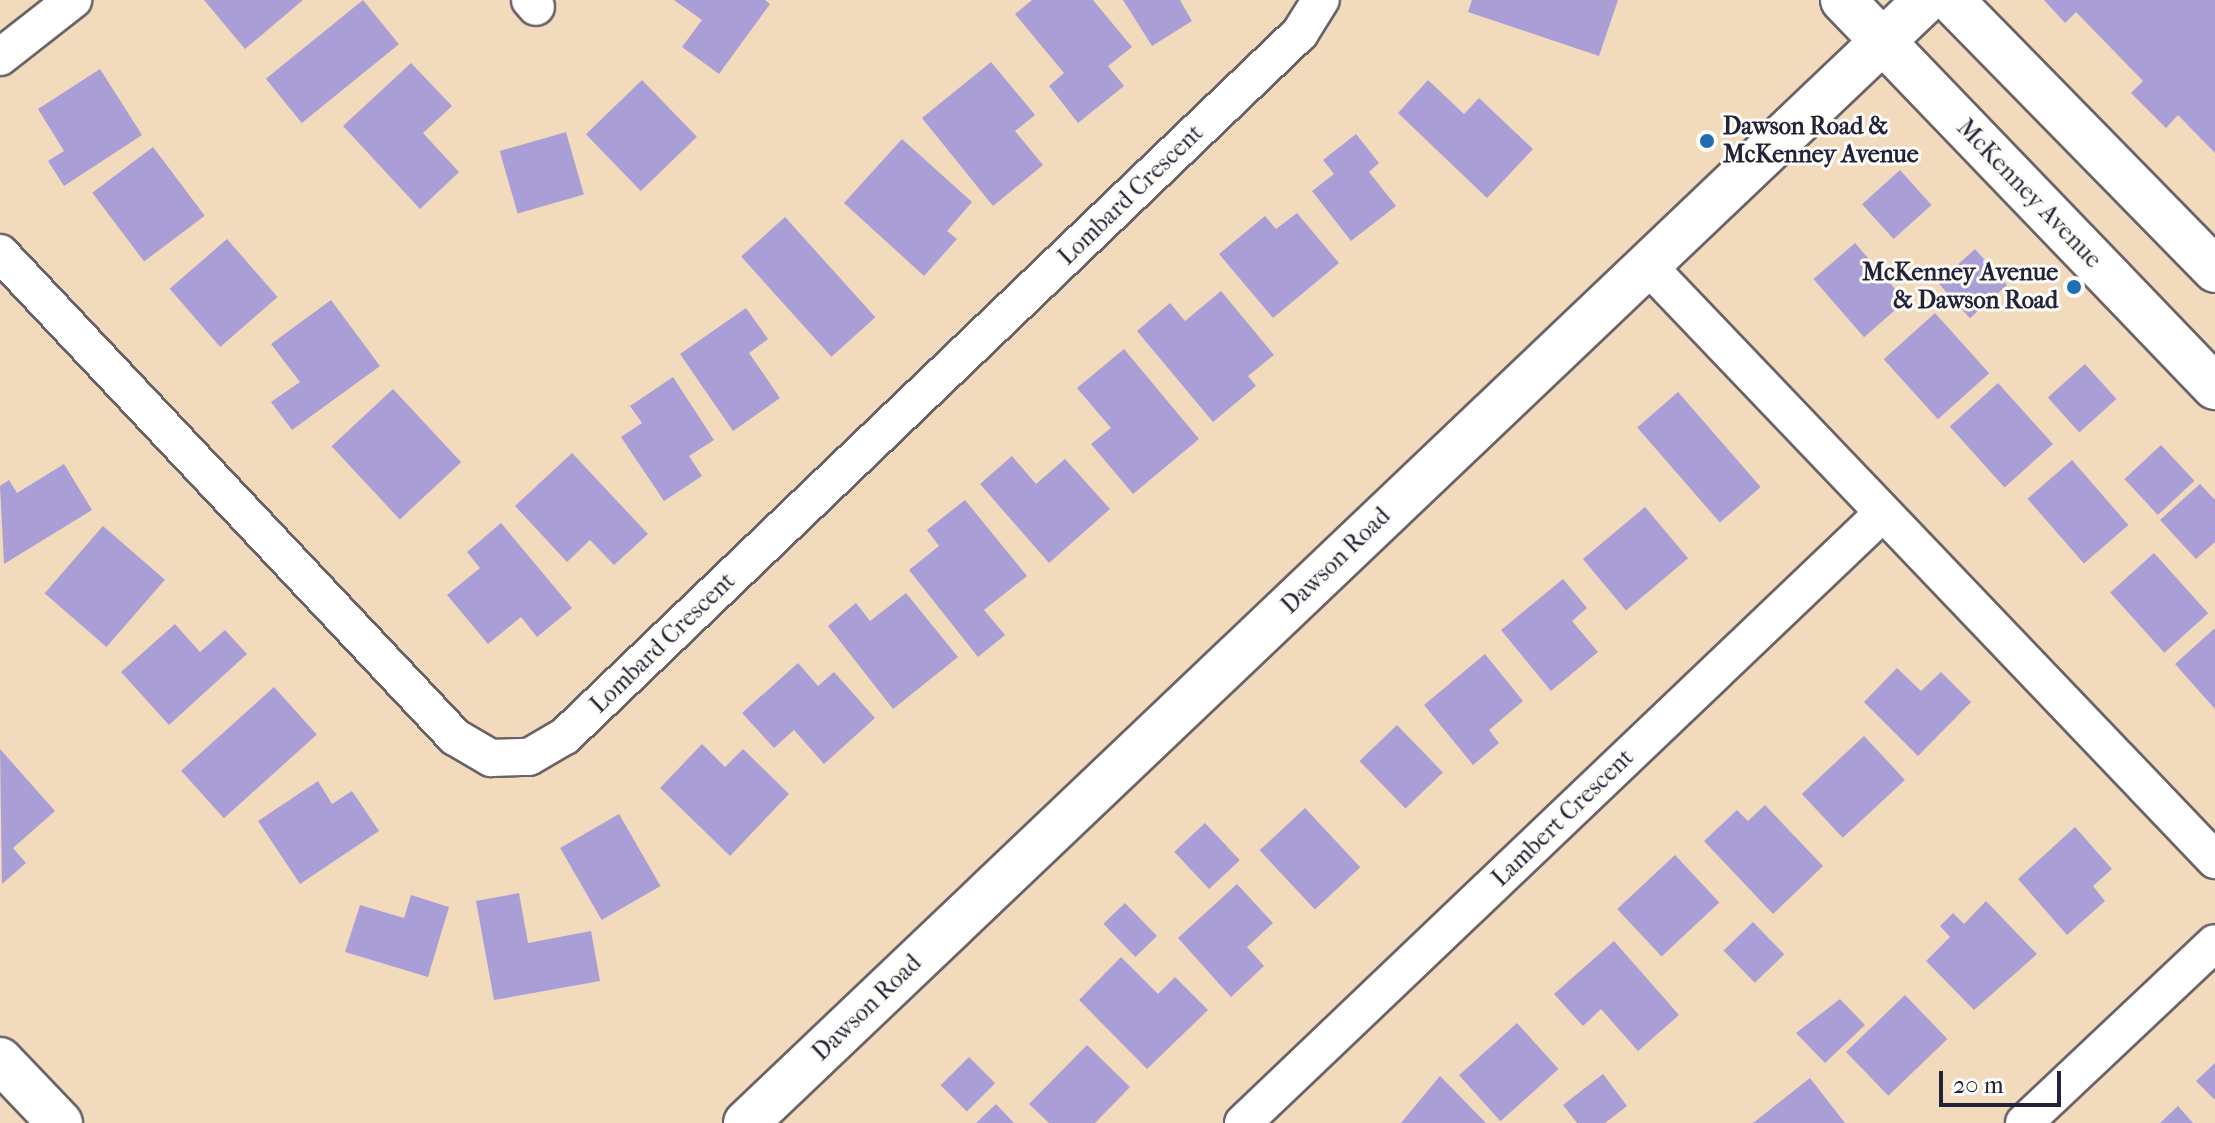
<!DOCTYPE html>
<html>
<head>
<meta charset="utf-8">
<style>
  body { margin:0 }
  #map { position:relative; width:2215px; height:1123px; overflow:hidden; background:#f2dbbc; font-family:"IM FELL French Canon",serif }
  div>[style] { position:absolute }
  .building>* { inset:0; background:#a99ed5; transform-origin:0 0 }
  .roads { filter:drop-shadow(2px 0 #6b6368) drop-shadow(-2px 0 #6b6368) drop-shadow(0 2px #6b6368) drop-shadow(0 -2px #6b6368) }
  .street>* { height:36px; margin:-18px; padding:0 18px; transform-origin:18px; border-radius:18px; background:#fff }
  .secondary>* { height:44px; margin:-22px; padding:0 22px; transform-origin:22px; border-radius:22px; background:#fff }
  .dots>* { width:22px; height:22px; translate:-50% -50%; box-sizing:border-box; border:4px solid #fdfcf7; border-radius:50% }
  span { translate:-50% -50%; white-space:nowrap; text-align:center; line-height:1.15; -webkit-text-stroke:6px #fdfcf7; paint-order:stroke }
  .poi-label { font-size:24px; color:#22223b; font-weight:700 }
  .left { translate:0 -50%; text-align:left }
  .right { translate:-100% -50%; text-align:right }
  .street-label { font-size:24px; color:#22223b }
  .scale { position:absolute; left:1939px; top:1071px; width:122px; height:36px; box-sizing:border-box; border:4px solid #22223b; border-top:0; padding-left:10px; font-size:24px; line-height:28px; white-space:nowrap; color:#22223b; -webkit-text-stroke:6px #fdfcf7; paint-order:stroke }
</style>
</head>
<body>
<div id="map">
  <div class="building">
    <i style="clip-path:polygon(204px 0,303px 0,245px 49px)"></i>
    <i style="left:363px;top:0;width:57px;height:125px;rotate:51deg"></i>
    <i style="clip-path:polygon(674px 0,765px 0,770px 4px,719px 74px,682px 47px,702px 20px)"></i>
    <i style="clip-path:polygon(1032px 0,1093px 0,1132px 47px,1108px 66px,1124px 86px,1078px 123px,1049px 86px,1064px 73px,1015px 14px)"></i>
    <i style="clip-path:polygon(1123px 0,1180px 0,1192px 21px,1152px 46px)"></i>
    <i style="clip-path:polygon(1472px 0,1618px 0,1599px 56px,1468px 12px)"></i>
    <i style="clip-path:polygon(2044px 0,2215px 0,2215px 153px,2178px 115px,2166px 128px,2131px 93px,2143px 81px,2076px 12px,2065px 23px)"></i>
    <i style="clip-path:polygon(991px 62px,1035px 115px,1015px 131px,1043px 165px,993px 206px,922px 118px)"></i>
    <i style="clip-path:polygon(411px 63px,452px 106px,423px 133px,459px 172px,420px 209px,343px 126px)"></i>
    <i style="clip-path:polygon(100px 69px,142px 135px,64px 186px,48px 161px,64px 151px,38px 109px)"></i>
    <i style="left:642px;top:80px;width:79px;height:78px;rotate:46deg"></i>
    <i style="clip-path:polygon(1428px 80px,1464px 114px,1479px 98px,1533px 149px,1487px 198px,1398px 113px)"></i>
    <i style="left:566px;top:132px;width:65px;height:69px;rotate:74deg"></i>
    <i style="clip-path:polygon(1356px 134px,1379px 163px,1369px 172px,1396px 206px,1351px 241px,1312px 191px,1334px 174px,1323px 160px)"></i>
    <i style="clip-path:polygon(902px 139px,972px 202px,947px 231px,957px 239px,924px 276px,844px 203px)"></i>
    <i style="left:153px;top:147px;width:86px;height:76px;rotate:53deg"></i>
    <i style="left:1900px;top:170px;width:47px;height:51px;rotate:48deg"></i>
    <i style="clip-path:polygon(1297px 213px,1339px 263px,1273px 318px,1219px 254px,1265px 216px,1276px 229px)"></i>
    <i style="left:785px;top:217px;width:135px;height:59px;rotate:48deg"></i>
    <i style="left:227px;top:239px;width:77px;height:76px;rotate:49deg"></i>
    <i style="left:1855px;top:243px;width:77px;height:55px;rotate:49deg"></i>
    <i style="left:1975px;top:249px;width:48px;height:50px;rotate:48deg"></i>
    <i style="clip-path:polygon(1221px 291px,1274px 355px,1248px 376px,1256px 386px,1213px 422px,1137px 331px,1170px 303px,1185px 321px)"></i>
    <i style="clip-path:polygon(331px 300px,380px 366px,292px 430px,271px 402px,300px 382px,271px 344px)"></i>
    <i style="clip-path:polygon(746px 308px,768px 339px,749px 353px,780px 398px,733px 431px,680px 354px)"></i>
    <i style="left:1935px;top:313px;width:81px;height:69px;rotate:48deg"></i>
    <i style="clip-path:polygon(1124px 349px,1199px 439px,1133px 494px,1091px 444px,1111px 428px,1077px 388px)"></i>
    <i style="left:2085px;top:364px;width:47px;height:50px;rotate:48deg"></i>
    <i style="clip-path:polygon(673px 377px,714px 440px,689px 456px,702px 476px,664px 501px,621px 437px,642px 423px,630px 406px)"></i>
    <i style="left:1998px;top:383px;width:82px;height:65px;rotate:48deg"></i>
    <i style="left:393px;top:389px;width:100px;height:84px;rotate:47deg"></i>
    <i style="left:1678px;top:392px;width:126px;height:54px;rotate:49deg"></i>
    <i style="left:2161px;top:445px;width:49px;height:50px;rotate:47deg"></i>
    <i style="clip-path:polygon(572px 453px,648px 534px,614px 565px,590px 540px,567px 562px,515px 506px)"></i>
    <i style="clip-path:polygon(1012px 456px,1036px 484px,1065px 459px,1110px 509px,1049px 563px,980px 484px)"></i>
    <i style="left:2072px;top:460px;width:86px;height:59px;rotate:49deg"></i>
    <i style="clip-path:polygon(64px 464px,92px 510px,4px 564px,0 486px,9px 480px,17px 493px)"></i>
    <i style="clip-path:polygon(2200px 484px,2215px 500px,2215px 542px,2196px 559px,2160px 520px)"></i>
    <i style="clip-path:polygon(965px 500px,1027px 576px,984px 610px,1005px 635px,978px 657px,909px 570px,939px 546px,927px 530px)"></i>
    <i style="left:1645px;top:507px;width:67px;height:81px;rotate:50deg"></i>
    <i style="clip-path:polygon(501px 523px,572px 608px,537px 637px,521px 617px,488px 644px,447px 595px,480px 568px,467px 552px)"></i>
    <i style="left:103px;top:526px;width:82px;height:89px;rotate:41deg"></i>
    <i style="left:2154px;top:553px;width:81px;height:59px;rotate:48deg"></i>
    <i style="clip-path:polygon(1563px 579px,1587px 608px,1572px 621px,1598px 652px,1551px 691px,1501px 630px)"></i>
    <i style="clip-path:polygon(906px 593px,958px 657px,893px 709px,828px 626px,856px 603px,870px 621px)"></i>
    <i style="clip-path:polygon(175px 624px,200px 652px,225px 630px,247px 654px,169px 725px,121px 672px)"></i>
    <i style="clip-path:polygon(2215px 628px,2215px 709px,2175px 664px)"></i>
    <i style="clip-path:polygon(1485px 654px,1523px 701px,1489px 730px,1499px 743px,1473px 765px,1424px 705px)"></i>
    <i style="clip-path:polygon(798px 663px,818px 686px,834px 672px,875px 718px,824px 764px,794px 730px,774px 748px,742px 713px)"></i>
    <i style="clip-path:polygon(1897px 668px,1921px 691px,1941px 672px,1971px 702px,1918px 756px,1864px 702px)"></i>
    <i style="left:274px;top:687px;width:64px;height:125px;rotate:48deg"></i>
    <i style="left:1397px;top:725px;width:66px;height:52px;rotate:46deg"></i>
    <i style="left:1864px;top:736px;width:60px;height:85px;rotate:47deg"></i>
    <i style="clip-path:polygon(702px 744px,725px 767px,743px 749px,789px 794px,730px 856px,660px 788px)"></i>
    <i style="clip-path:polygon(0 749px,55px 811px,13px 848px,26px 863px,2px 884px)"></i>
    <i style="clip-path:polygon(318px 781px,332px 804px,352px 791px,379px 831px,300px 884px,258px 821px)"></i>
    <i style="clip-path:polygon(1765px 805px,1823px 866px,1773px 914px,1704px 841px,1737px 810px,1748px 821px)"></i>
    <i style="left:1305px;top:808px;width:81px;height:62px;rotate:47deg"></i>
    <i style="left:619px;top:814px;width:83px;height:68px;rotate:60deg"></i>
    <i style="left:1205px;top:823px;width:51px;height:42px;rotate:47deg"></i>
    <i style="clip-path:polygon(2075px 827px,2112px 869px,2093px 886px,2105px 901px,2067px 935px,2018px 879px)"></i>
    <i style="left:1675px;top:855px;width:65px;height:79px;rotate:47deg"></i>
    <i style="clip-path:polygon(1237px 884px,1273px 923px,1247px 947px,1264px 966px,1231px 997px,1178px 938px)"></i>
    <i style="clip-path:polygon(519px 893px,528px 943px,591px 931px,600px 981px,494px 1000px,476px 901px)"></i>
    <i style="clip-path:polygon(411px 895px,449px 907px,428px 977px,345px 952px,360px 905px,404px 918px)"></i>
    <i style="clip-path:polygon(1986px 901px,2037px 954px,1974px 1010px,1926px 961px,1950px 937px,1940px 926px,1953px 913px,1964px 924px)"></i>
    <i style="left:1125px;top:903px;width:46px;height:30px;rotate:46deg"></i>
    <i style="left:1753px;top:922px;width:45px;height:41px;rotate:46deg"></i>
    <i style="clip-path:polygon(1614px 941px,1679px 1015px,1638px 1051px,1601px 1009px,1583px 1026px,1554px 994px)"></i>
    <i style="clip-path:polygon(1121px 957px,1158px 994px,1175px 977px,1208px 1010px,1147px 1069px,1079px 1000px)"></i>
    <i style="left:1905px;top:995px;width:61px;height:82px;rotate:46deg"></i>
    <i style="clip-path:polygon(1840px 999px,1865px 1025px,1825px 1063px,1796px 1033px)"></i>
    <i style="left:1517px;top:1023px;width:62px;height:78px;rotate:48deg"></i>
    <i style="clip-path:polygon(1087px 1045px,1130px 1087px,1095px 1123px,1049px 1123px,1029px 1104px)"></i>
    <i style="left:969px;top:1057px;width:37px;height:40px;rotate:45deg"></i>
    <i style="clip-path:polygon(2215px 1063px,2215px 1100px,2196px 1081px)"></i>
    <i style="clip-path:polygon(1603px 1074px,1627px 1106px,1605px 1123px,1577px 1123px,1563px 1105px)"></i>
    <i style="clip-path:polygon(1440px 1076px,1486px 1123px,1401px 1123px)"></i>
    <i style="clip-path:polygon(1810px 1078px,1845px 1123px,1753px 1123px)"></i>
    <i style="clip-path:polygon(996px 1104px,1014px 1123px,976px 1123px)"></i>
    <i style="clip-path:polygon(2178px 1106px,2193px 1123px,2160px 1123px)"></i>
  </div>
  <div class="roads">
    <div class="street">
      <i style="left:530px;top:0;width:9px;rotate:49deg"></i>
      <i style="left:0;top:57px;width:93px;rotate:-38deg"></i>
      <i style="left:0;top:253px;width:664px;rotate:46.77deg"></i>
      <i style="left:455px;top:737px;width:42px;rotate:30.3deg"></i>
      <i style="left:491px;top:758px;width:38px;rotate:-2deg"></i>
      <i style="left:529px;top:757px;width:42px;rotate:-30.3deg"></i>
      <i style="left:565px;top:736px;width:1017px;rotate:-43.73deg"></i>
      <i style="left:1300px;top:33px;width:39px;rotate:-58deg"></i>
      <i style="left:1647px;top:265px;width:823px;rotate:46.33deg"></i>
      <i style="left:1243px;top:1123px;width:884px;rotate:-43.63deg"></i>
      <i style="left:2024px;top:1123px;width:262px;rotate:-43.3deg"></i>
    </div>
    <div class="secondary">
      <i style="left:1843px;top:0;width:537px;rotate:46.13deg"></i>
      <i style="left:1951px;top:0;width:378px;rotate:45.6deg"></i>
      <i style="left:0;top:1060px;width:87px;rotate:46.4deg"></i>
      <i style="left:746px;top:1123px;width:1629px;rotate:-43.58deg"></i>
    </div>
  </div>
  <div class="dots">
    <i style="left:1707px;top:141px;background:#1f6fb2"></i>
    <i style="left:2074px;top:287px;background:#1f6fb2"></i>
  </div>
  <div class="poi-label">
    <span class="left" style="left:1723px;top:141px">Dawson Road &amp;<br>McKenney Avenue</span>
    <span class="right" style="left:2058px;top:287px">McKenney Avenue<br>&amp; Dawson Road</span>
  </div>
  <div class="street-label">
    <span style="left:2029px;top:194px;rotate:46deg">McKenney Avenue</span>
    <span style="left:1131px;top:195px;rotate:-44deg">Lombard Crescent</span>
    <span style="left:1336px;top:561px;rotate:-44deg">Dawson Road</span>
    <span style="left:663px;top:643px;rotate:-44deg">Lombard Crescent</span>
    <span style="left:1563px;top:818px;rotate:-44deg">Lambert Crescent</span>
    <span style="left:867px;top:1008px;rotate:-44deg">Dawson Road</span>
  </div>
  <div class="scale">20 m</div>
</div>
</body>
</html>
